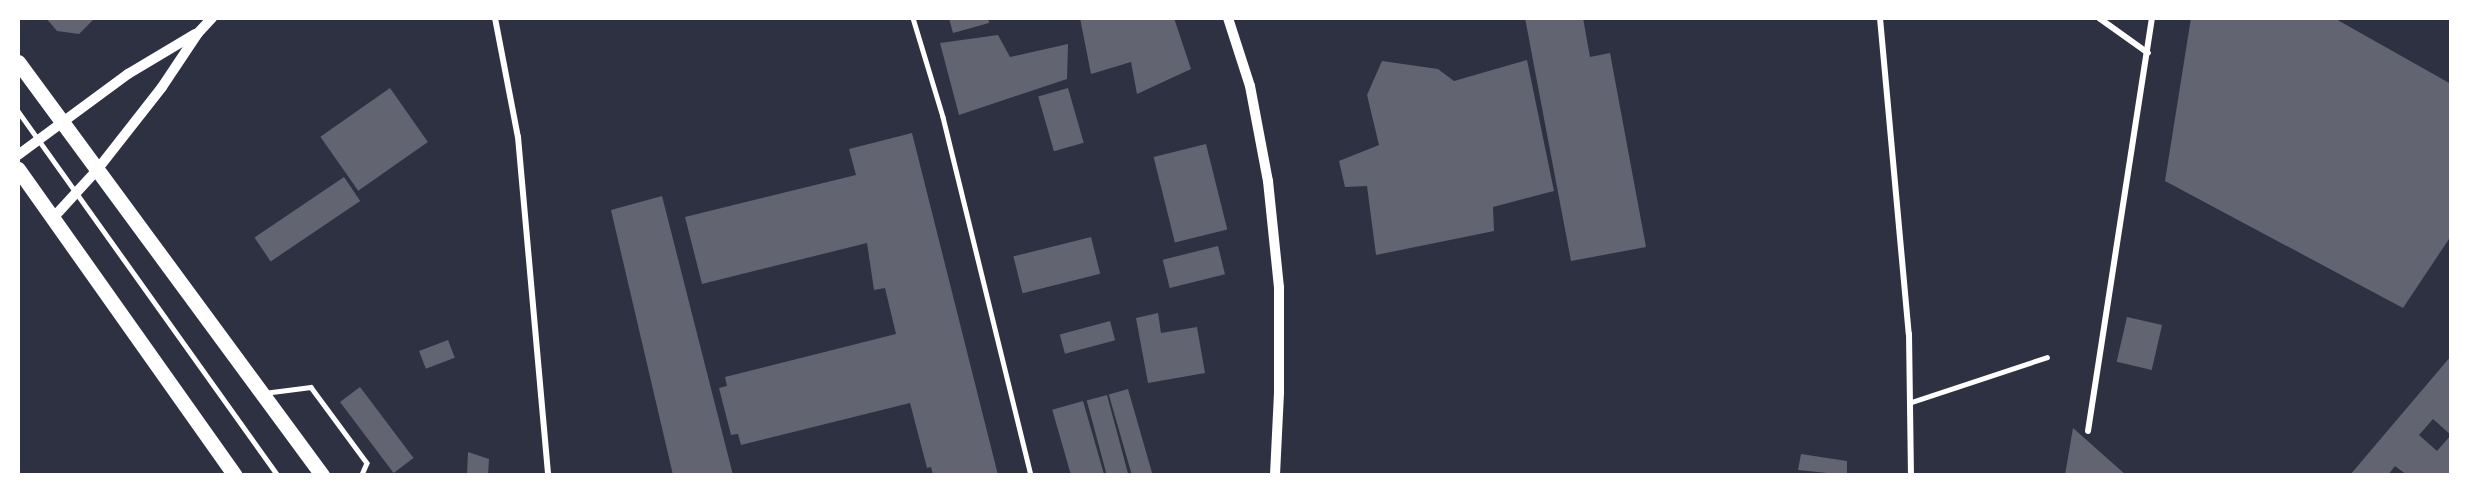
<!DOCTYPE html>
<html>
<head>
<meta charset="utf-8">
<style>
  body { margin:0 }
  #map { position:relative; width:2469px; height:493px; overflow:hidden; background:#2d3142; font-family:"Public Sans",sans-serif }
  div>[style] { position:absolute }
  .building>* { inset:0; background:#626471; transform-origin:0 0 }
  .service>* { height:4.5px; margin:-2.25px; padding:0 2.25px; transform-origin:2.25px; border-radius:2.25px; background:#fff }
  .minor>* { height:6px; margin:-3px; padding:0 3px; transform-origin:3px; border-radius:3px; background:#fff }
  .tertiary>* { height:10px; margin:-5px; padding:0 5px; transform-origin:5px; border-radius:5px; background:#fff }
  .primary>* { height:15px; margin:-7.5px; padding:0 7.5px; transform-origin:7.5px; border-radius:7.5px; background:#fff }
  span { translate:-50% -50%; white-space:nowrap; text-align:center; line-height:1.15; -webkit-text-stroke:5px #fff; paint-order:stroke }
  .frame { position:absolute; inset:0; border:20px solid #fff; pointer-events:none }
</style>
</head>
<body>
<div id="map">
  <div class="building">
    <i style="clip-path:polygon(46px 18px,95px 18px,79px 34px,57px 31px)"></i>
    <i style="clip-path:polygon(949px 18px,988px 18px,989px 23px,953px 33px)"></i>
    <i style="clip-path:polygon(1080px 18px,1174px 18px,1191px 69px,1137px 94px,1131px 62px,1091px 74px)"></i>
    <i style="clip-path:polygon(1525px 18px,1583px 18px,1590px 57px,1610px 53px,1646px 247px,1571px 261px)"></i>
    <i style="clip-path:polygon(2191px 18px,2334px 18px,2451px 84px,2451px 236px,2403px 308px,2165px 181px)"></i>
    <i style="clip-path:polygon(998px 35px,1010px 57px,1068px 44px,1067px 79px,959px 115px,940px 43px)"></i>
    <i style="clip-path:polygon(1527px 60px,1554px 191px,1493px 207px,1494px 231px,1376px 255px,1367px 186px,1345px 187px,1339px 161px,1379px 145px,1367px 95px,1382px 61px,1438px 69px,1454px 81px)"></i>
    <i style="left:390px;top:88px;width:66px;height:85px;rotate:55deg"></i>
    <i style="left:1068px;top:88px;width:57px;height:31px;rotate:74deg"></i>
    <i style="clip-path:polygon(912px 133px,998px 475px,933px 475px,931px 467px,927px 468px,910px 403px,741px 445px,738px 434px,731px 435px,719px 388px,727px 386px,725px 377px,896px 334px,885px 288px,874px 290px,867px 243px,702px 284px,685px 217px,856px 175px,849px 149px)"></i>
    <i style="left:1206px;top:144px;width:88px;height:54px;rotate:76deg"></i>
    <i style="left:344px;top:177px;width:29px;height:108px;rotate:56deg"></i>
    <i style="clip-path:polygon(662px 196px,733px 475px,673px 475px,611px 210px)"></i>
    <i style="left:1091px;top:237px;width:38px;height:80px;rotate:76deg"></i>
    <i style="left:1218px;top:246px;width:29px;height:57px;rotate:76deg"></i>
    <i style="clip-path:polygon(1158px 313px,1161px 333px,1197px 327px,1205px 373px,1148px 383px,1136px 318px)"></i>
    <i style="left:2127px;top:317px;width:36px;height:46px;rotate:13deg"></i>
    <i style="left:1110px;top:321px;width:20px;height:52px;rotate:75deg"></i>
    <i style="left:448px;top:340px;width:19px;height:31px;rotate:69deg"></i>
    <i style="clip-path:polygon(evenodd,2451px 356px,2451px 475px,2407px 475px,2395px 466px,2388px 475px,2350px 475px,2451px 356px,2433px 419px,2451px 435px,2437px 451px,2419px 435px,2433px 419px)"></i>
    <i style="left:360px;top:387px;width:89px;height:25px;rotate:53deg"></i>
    <i style="left:1128px;top:389px;width:90px;height:20px;rotate:74deg"></i>
    <i style="left:1107px;top:395px;width:83px;height:21px;rotate:75deg"></i>
    <i style="left:1083px;top:401px;width:77px;height:32px;rotate:74deg"></i>
    <i style="clip-path:polygon(2073px 428px,2126px 475px,2065px 475px)"></i>
    <i style="clip-path:polygon(468px 452px,489px 459px,488px 475px,467px 475px)"></i>
    <i style="clip-path:polygon(1801px 454px,1847px 461px,1847px 475px,1798px 470px)"></i>
  </div>
  <div class="service">
    <i style="left:913px;top:18px;width:103px;rotate:73.1deg"></i>
    <i style="left:943px;top:117px;width:369px;rotate:76.2deg"></i>
    <i style="left:18px;top:111px;width:447px;rotate:54.5deg"></i>
    <i style="left:264px;top:393px;width:47px;rotate:-7.3deg"></i>
    <i style="left:311px;top:387px;width:94px;rotate:53.6deg"></i>
    <i style="left:367px;top:463px;width:13px;rotate:113deg"></i>
    <i style="left:1912px;top:402px;width:142px;rotate:-18.4deg"></i>
  </div>
  <div class="minor">
    <i style="left:495px;top:18px;width:121px;rotate:79.1deg"></i>
    <i style="left:518px;top:137px;width:339px;rotate:84.9deg"></i>
    <i style="left:1880px;top:18px;width:317px;rotate:84.8deg"></i>
    <i style="left:1909px;top:334px;width:141px;rotate:89.2deg"></i>
    <i style="left:2099px;top:18px;width:60px;rotate:35.5deg"></i>
    <i style="left:2088px;top:431px;width:418px;rotate:-81.2deg"></i>
  </div>
  <div class="tertiary">
    <i style="left:1228px;top:18px;width:71px;rotate:72.1deg"></i>
    <i style="left:1250px;top:86px;width:97px;rotate:79.3deg"></i>
    <i style="left:1268px;top:181px;width:107px;rotate:84.1deg"></i>
    <i style="left:1279px;top:287px;width:106px;rotate:90deg"></i>
    <i style="left:1279px;top:393px;width:82px;rotate:92.8deg"></i>
    <i style="left:18px;top:155px;width:137px;rotate:-36.4deg"></i>
    <i style="left:128px;top:74px;width:78px;rotate:-30.8deg"></i>
    <i style="left:53px;top:218px;width:65px;rotate:-47.5deg"></i>
    <i style="left:97px;top:170px;width:105px;rotate:-51.9deg"></i>
    <i style="left:162px;top:87px;width:65px;rotate:-56.3deg"></i>
    <i style="left:198px;top:33px;width:21px;rotate:-47deg"></i>
  </div>
  <div class="primary">
    <i style="left:18px;top:62px;width:513px;rotate:53.64deg"></i>
    <i style="left:18px;top:169px;width:375px;rotate:54.7deg"></i>
  </div>
  <div class="frame"></div>
</div>
</body>
</html>
